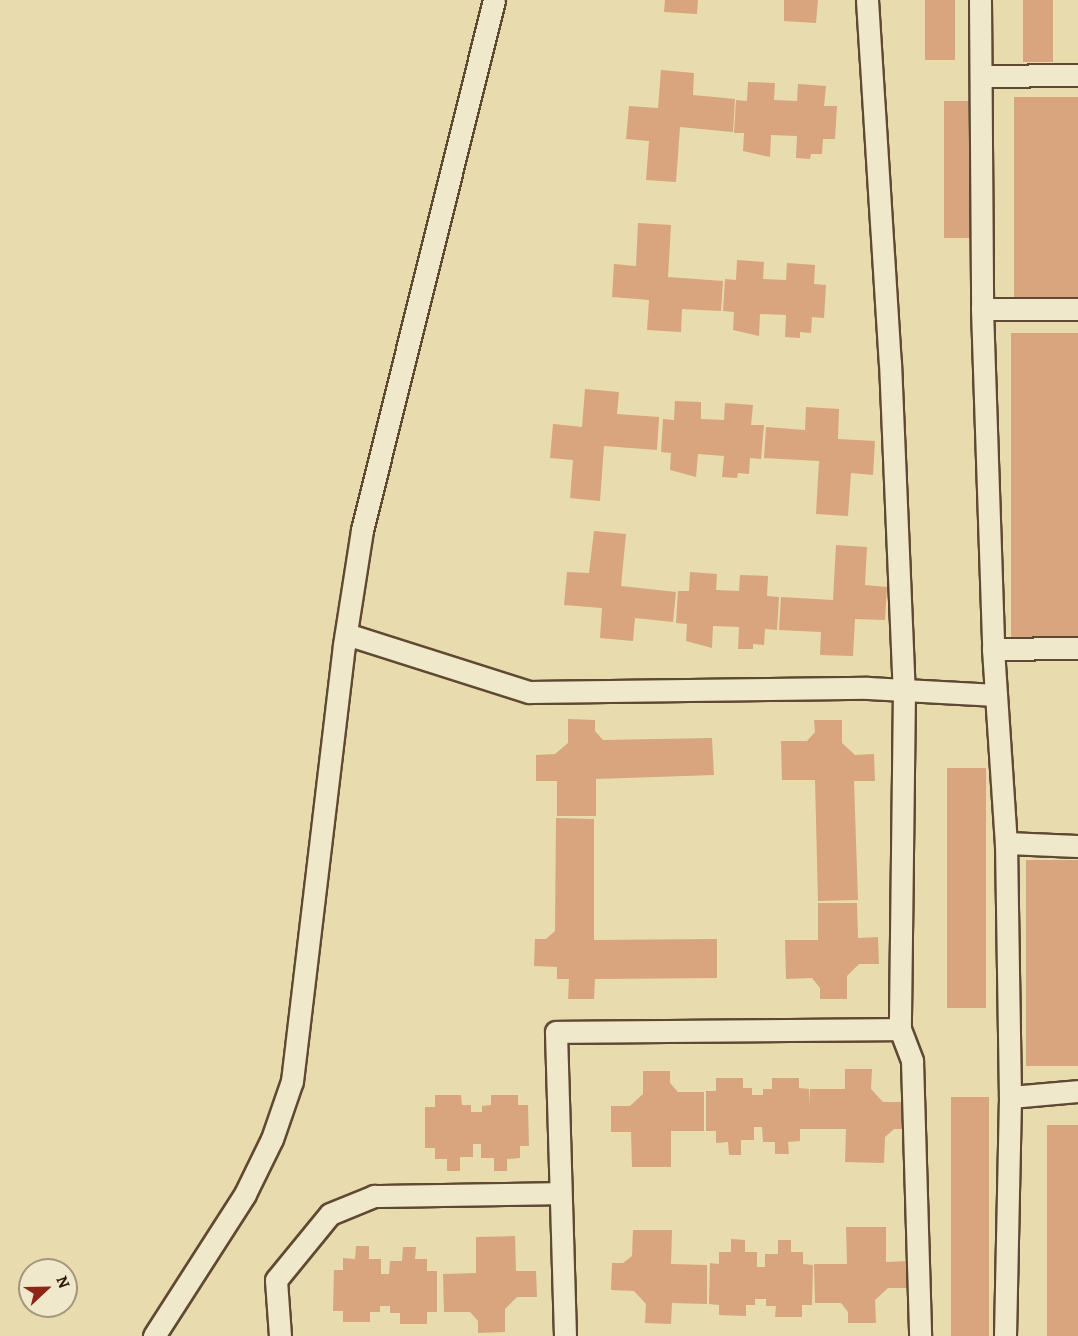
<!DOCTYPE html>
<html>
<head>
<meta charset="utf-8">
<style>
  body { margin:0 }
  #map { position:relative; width:1078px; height:1336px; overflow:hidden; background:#e8dbad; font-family:Alegreya,serif }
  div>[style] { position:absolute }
  .building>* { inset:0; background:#d8a57f; transform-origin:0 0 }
  .roads { filter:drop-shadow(2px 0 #604932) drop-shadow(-2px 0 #604932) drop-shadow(0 2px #604932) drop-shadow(0 -2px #604932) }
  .minor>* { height:21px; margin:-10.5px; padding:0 10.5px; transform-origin:10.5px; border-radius:10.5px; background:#f0e8ca }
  span { translate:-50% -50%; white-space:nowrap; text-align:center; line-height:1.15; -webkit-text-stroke:5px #f0e8ca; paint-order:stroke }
  .north { position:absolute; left:18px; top:1258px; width:60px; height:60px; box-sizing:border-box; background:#f0e8ca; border:2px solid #a4957d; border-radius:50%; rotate:68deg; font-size:16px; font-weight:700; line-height:24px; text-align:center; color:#331809 }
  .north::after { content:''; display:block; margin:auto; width:21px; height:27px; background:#8f2418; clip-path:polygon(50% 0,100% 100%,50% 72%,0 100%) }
</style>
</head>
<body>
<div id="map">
  <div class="building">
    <i style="clip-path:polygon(665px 0,698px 0,697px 14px,664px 12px)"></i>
    <i style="clip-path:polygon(784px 0,818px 0,816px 23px,784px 21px)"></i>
    <i style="left:925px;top:0;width:30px;height:60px"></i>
    <i style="left:1023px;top:0;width:30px;height:62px"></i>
    <i style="clip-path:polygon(661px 70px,694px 73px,693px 95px,735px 99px,733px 132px,680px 127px,676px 182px,646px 180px,649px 141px,626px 139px,629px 106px,658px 108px)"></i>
    <i style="clip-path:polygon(748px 82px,775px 83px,774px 100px,797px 101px,798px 84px,826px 86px,824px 106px,837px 106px,835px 139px,823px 139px,822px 154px,811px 154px,810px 159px,796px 158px,797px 136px,771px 135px,770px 157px,743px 151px,744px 133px,734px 133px,736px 100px,747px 101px)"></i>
    <i style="left:1014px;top:97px;width:64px;height:201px"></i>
    <i style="left:944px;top:101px;width:30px;height:137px"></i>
    <i style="clip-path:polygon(638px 223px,671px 225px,668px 277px,723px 281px,721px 311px,682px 309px,681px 332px,647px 330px,649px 300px,612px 297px,614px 264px,636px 266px)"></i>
    <i style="clip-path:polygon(737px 260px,764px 262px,763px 279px,786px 280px,787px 263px,815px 265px,814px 284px,826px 285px,824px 318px,812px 317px,811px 333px,800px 332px,800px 338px,785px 337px,786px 315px,760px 314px,759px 336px,733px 330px,734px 312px,723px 311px,725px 279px,736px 280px)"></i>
    <i style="left:1011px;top:333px;width:67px;height:305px"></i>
    <i style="clip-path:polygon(585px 389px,619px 392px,617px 414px,659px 417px,657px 450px,604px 446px,600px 501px,570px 498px,573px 460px,550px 458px,553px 424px,582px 427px)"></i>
    <i style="clip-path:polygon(675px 401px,701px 402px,701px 419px,724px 420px,725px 403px,753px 405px,751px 425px,764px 425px,761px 459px,750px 458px,749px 474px,738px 473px,737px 478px,722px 477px,724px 456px,698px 454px,696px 477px,670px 470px,671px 453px,661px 452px,663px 419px,674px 420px)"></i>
    <i style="clip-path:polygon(806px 407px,839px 409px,838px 439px,875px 441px,873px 475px,851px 473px,848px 516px,816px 514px,819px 461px,764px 458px,766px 427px,805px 430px)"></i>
    <i style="clip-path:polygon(594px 531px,626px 534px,621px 586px,676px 592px,673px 622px,635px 618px,633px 641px,600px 638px,602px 608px,564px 605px,567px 572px,589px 573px)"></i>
    <i style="clip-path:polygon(836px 545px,867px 547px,865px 585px,887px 587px,885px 620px,855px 619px,853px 656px,820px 655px,821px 632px,779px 630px,781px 597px,833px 600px)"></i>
    <i style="clip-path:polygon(690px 572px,717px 574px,716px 590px,739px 591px,740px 575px,768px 576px,767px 596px,779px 597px,777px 630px,765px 629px,764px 645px,753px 644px,753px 649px,738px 649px,739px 627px,713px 626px,712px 648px,686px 641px,687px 624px,676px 623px,678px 591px,689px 591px)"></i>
    <i style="clip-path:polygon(568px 719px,595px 720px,595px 731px,603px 740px,712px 738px,714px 775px,596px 779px,596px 816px,557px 816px,557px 781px,536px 781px,536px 755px,555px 754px,568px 743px)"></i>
    <i style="clip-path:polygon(814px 720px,842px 720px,842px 743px,855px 755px,874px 754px,875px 781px,854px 781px,858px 900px,818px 901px,815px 780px,782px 780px,781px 741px,807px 741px,815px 732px)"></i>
    <i style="left:947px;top:768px;width:39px;height:240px"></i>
    <i style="clip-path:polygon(556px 818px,594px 819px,594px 940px,717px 939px,717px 978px,595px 979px,594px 999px,568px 999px,569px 979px,557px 979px,557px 967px,534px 966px,535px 939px,546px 939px,555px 931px)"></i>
    <i style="left:1026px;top:860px;width:52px;height:206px"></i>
    <i style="clip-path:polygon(818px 903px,857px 903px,858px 938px,878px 937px,879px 964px,859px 964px,847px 976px,847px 999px,820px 999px,820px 988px,812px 978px,786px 979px,785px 940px,818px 940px)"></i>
    <i style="clip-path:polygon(845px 1069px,872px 1069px,871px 1089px,883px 1102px,906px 1102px,905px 1129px,894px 1129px,885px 1137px,884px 1163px,845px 1162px,846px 1129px,800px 1129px,800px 1141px,788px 1142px,789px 1154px,775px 1154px,775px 1142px,763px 1142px,762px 1127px,754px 1127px,754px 1140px,741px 1140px,741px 1155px,729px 1155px,728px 1142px,716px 1143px,716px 1131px,706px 1131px,706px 1091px,716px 1091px,716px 1078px,743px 1078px,743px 1088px,752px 1088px,752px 1095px,763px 1095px,763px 1089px,772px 1089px,772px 1078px,799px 1078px,799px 1088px,809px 1089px,810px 1105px,810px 1089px,845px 1089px)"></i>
    <i style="clip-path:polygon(643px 1071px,670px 1071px,670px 1083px,678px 1092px,704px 1092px,704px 1131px,671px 1131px,671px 1167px,632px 1167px,631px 1132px,611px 1132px,611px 1106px,630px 1106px,643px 1094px)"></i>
    <i style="clip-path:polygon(435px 1095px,461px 1095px,462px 1105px,471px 1105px,471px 1112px,482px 1112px,482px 1106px,491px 1105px,491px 1095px,518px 1095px,518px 1105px,528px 1105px,529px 1146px,520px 1146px,520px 1158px,507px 1159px,507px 1171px,494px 1171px,494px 1158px,481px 1158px,481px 1144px,473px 1144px,473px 1157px,460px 1157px,460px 1171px,447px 1171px,447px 1159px,435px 1159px,435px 1148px,425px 1148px,425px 1107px,435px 1107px)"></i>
    <i style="left:951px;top:1097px;width:38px;height:239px"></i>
    <i style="left:1047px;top:1125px;width:31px;height:211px"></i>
    <i style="clip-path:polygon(846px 1227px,886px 1227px,886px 1262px,907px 1261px,907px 1288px,888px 1288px,875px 1300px,876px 1323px,848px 1323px,848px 1312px,841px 1303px,815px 1303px,814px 1264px,847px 1264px)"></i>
    <i style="clip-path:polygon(633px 1230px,672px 1230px,671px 1264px,707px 1265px,707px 1304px,672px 1303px,671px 1324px,645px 1323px,646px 1304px,634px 1291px,611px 1290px,612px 1263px,623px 1263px,632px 1256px)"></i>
    <i style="clip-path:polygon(515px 1236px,516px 1271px,536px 1271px,537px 1297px,517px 1297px,505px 1309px,505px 1332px,478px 1333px,478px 1321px,470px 1312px,444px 1312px,443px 1274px,476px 1273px,476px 1237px)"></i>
    <i style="clip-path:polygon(731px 1239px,745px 1240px,745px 1252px,757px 1252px,757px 1267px,765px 1267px,765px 1254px,778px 1254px,778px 1240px,791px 1240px,791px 1252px,803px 1252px,803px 1264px,813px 1265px,812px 1305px,802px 1305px,802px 1317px,775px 1317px,776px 1306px,766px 1306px,766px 1299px,755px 1299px,755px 1305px,746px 1305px,746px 1316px,719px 1315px,719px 1305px,709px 1304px,710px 1263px,719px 1264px,719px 1252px,731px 1252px)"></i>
    <i style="clip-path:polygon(356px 1246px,369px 1246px,369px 1259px,381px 1259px,381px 1274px,389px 1274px,390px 1261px,402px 1261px,403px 1247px,416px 1247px,415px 1259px,427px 1259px,427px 1271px,437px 1271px,437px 1312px,427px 1312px,427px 1324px,400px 1324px,400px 1313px,390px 1313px,390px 1306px,380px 1306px,380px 1312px,370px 1312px,370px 1322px,343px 1322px,343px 1311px,333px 1311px,334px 1270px,343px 1270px,343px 1258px,355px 1259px)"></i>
  </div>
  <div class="roads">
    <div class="minor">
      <i style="left:867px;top:0;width:363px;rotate:86.4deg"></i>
      <i style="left:890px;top:362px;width:328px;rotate:87.6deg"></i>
      <i style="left:904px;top:690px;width:339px;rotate:90.7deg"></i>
      <i style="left:900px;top:1029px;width:34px;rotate:69deg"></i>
      <i style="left:912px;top:1061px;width:275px;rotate:88.3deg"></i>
      <i style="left:980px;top:0;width:309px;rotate:89.6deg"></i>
      <i style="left:982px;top:309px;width:340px;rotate:88.1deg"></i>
      <i style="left:993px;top:649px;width:194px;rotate:86.2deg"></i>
      <i style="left:1006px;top:843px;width:72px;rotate:2.4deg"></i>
      <i style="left:981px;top:76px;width:97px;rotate:-0.6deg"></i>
      <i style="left:982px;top:309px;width:96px"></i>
      <i style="left:346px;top:634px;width:192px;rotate:17.6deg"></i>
      <i style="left:529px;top:692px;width:339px;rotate:-0.7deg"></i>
      <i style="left:868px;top:688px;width:128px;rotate:3.1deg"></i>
      <i style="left:993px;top:649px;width:85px;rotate:-0.7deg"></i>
      <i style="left:1006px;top:843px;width:254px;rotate:89.1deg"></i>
      <i style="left:1010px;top:1097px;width:68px;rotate:-5deg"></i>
      <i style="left:154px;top:1336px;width:169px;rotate:-57.3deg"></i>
      <i style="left:245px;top:1194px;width:61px;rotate:-63.9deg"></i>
      <i style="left:272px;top:1139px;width:61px;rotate:-71deg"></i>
      <i style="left:292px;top:1081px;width:439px;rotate:-83.2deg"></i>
      <i style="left:344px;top:645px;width:116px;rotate:-81.1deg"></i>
      <i style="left:362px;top:530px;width:546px;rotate:-76.01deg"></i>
      <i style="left:280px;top:1336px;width:56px;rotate:-94.1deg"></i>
      <i style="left:276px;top:1280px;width:85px;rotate:-50.7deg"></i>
      <i style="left:330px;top:1214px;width:48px;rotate:-22.2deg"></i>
      <i style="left:374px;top:1196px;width:184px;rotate:-0.9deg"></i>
      <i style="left:565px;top:1336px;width:304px;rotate:-91.7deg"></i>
      <i style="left:556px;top:1032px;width:344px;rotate:-0.5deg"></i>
      <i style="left:1005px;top:1336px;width:239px;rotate:-88.8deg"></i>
    </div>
  </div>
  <div class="north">N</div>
</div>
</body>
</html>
